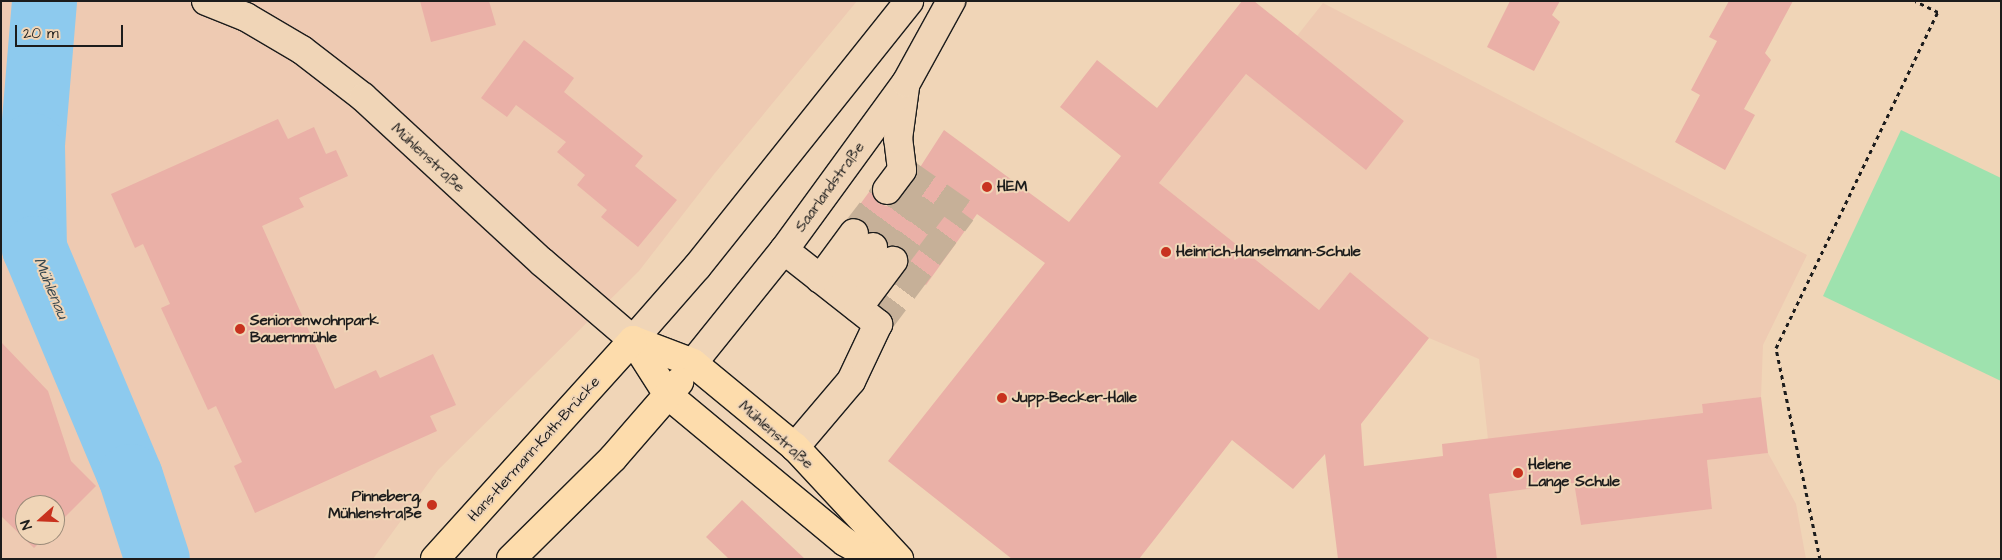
<!DOCTYPE html>
<html>
<head>
<meta charset="utf-8">
<style>
  body { margin:0 }
  #map { position:relative; width:2002px; height:560px; overflow:hidden; background:#f0d5b7; font-family:"Architects Daughter",sans-serif }
  div>[style] { position:absolute }
  .built>* { inset:0; background:#eecab2 }
  .green>* { inset:0; background:#9ee2ae }
  .river>* { height:65px; margin:-32.5px; padding:0 32.5px; transform-origin:32.5px; border-radius:32.5px; background:#8dcaee }
  .building>* { inset:0; background:#eab0a7 }
  .minor-tunnel>* { height:28px; margin-top:-14px; transform-origin:0; background:repeating-linear-gradient(90deg,#c6b098 0 28px,transparent 0 42px) }
  .path>* { height:3px; margin-top:-1.5px; transform-origin:0; background:repeating-linear-gradient(90deg,#1c1c1c 0 4px,transparent 0 8px) }
  .roads { filter:drop-shadow(1px 0 #1c1c1c) drop-shadow(-1px 0 #1c1c1c) drop-shadow(0 1px #1c1c1c) drop-shadow(0 -1px #1c1c1c) }
  .minor>* { height:28px; margin:-14px; padding:0 14px; transform-origin:14px; border-radius:14px; background:#f0d5b7 }
  .major>* { height:28px; margin:-14px; padding:0 14px; transform-origin:14px; border-radius:14px; background:#fddcac }
  .dots>* { width:14px; height:14px; translate:-50% -50%; box-sizing:border-box; border:2px solid #f0d5b7; border-radius:50% }
  span { translate:-50% -50%; white-space:nowrap; text-align:center; line-height:1.15; -webkit-text-stroke:4px #f0d5b7; paint-order:stroke }
  .street-label { font-size:15px; color:#1c1c1c }
  .poi-label { font-size:15px; color:#1c1c1c; font-weight:700 }
  .left { translate:0 -50%; text-align:left }
  .right { translate:-100% -50%; text-align:right }
  .water-label { font-size:16px; color:#384850; font-style:italic }
  .frame { position:absolute; inset:0; border:2px solid #1c1c1c; pointer-events:none }
  .north { position:absolute; left:15px; top:495px; width:50px; height:50px; box-sizing:border-box; background:#f0d5b7; border:1px solid #9b8b79; border-radius:50%; rotate:250deg; font-size:14px; font-weight:700; line-height:20px; text-align:center; color:#1c1c1c }
  .north::after { content:''; display:block; margin:auto; width:18px; height:22px; background:#c8321e; clip-path:polygon(50% 0,100% 100%,50% 72%,0 100%) }
  .scale { position:absolute; left:15px; top:25px; width:108px; height:22px; box-sizing:border-box; border:2px solid #1c1c1c; border-top:0; padding-left:6px; font-size:15px; line-height:18px; white-space:nowrap; color:#1c1c1c; -webkit-text-stroke:4px #f0d5b7; paint-order:stroke }
</style>
</head>
<body>
<div id="map">
  <div class="built">
    <i style="clip-path:polygon(evenodd,1px 1px,79px 2px,857px 1px,715px 173px,639px 271px,438px 470px,373px 559px,1px 559px,1px 1px,25px 505px,55px 505px,55px 535px,25px 535px,25px 505px)"></i>
    <i style="clip-path:polygon(1323px 3px,1807px 255px,1763px 345px,1761px 397px,1702px 404px,1703px 413px,1488px 439px,1479px 359px,1429px 338px,1350px 272px,1319px 310px,1159px 183px,1246px 74px,1366px 169px,1404px 121px,1297px 36px)"></i>
    <i style="clip-path:polygon(1768px 453px,1796px 504px,1806px 559px,1497px 559px,1489px 494px,1574px 483px,1581px 525px,1712px 509px,1707px 460px)"></i>
  </div>
  <div class="green">
    <i style="clip-path:polygon(1901px 130px,2001px 178px,2001px 381px,1823px 296px)"></i>
  </div>
  <div class="river">
    <i style="left:44px;top:1px;width:144px;rotate:94.8deg"></i>
    <i style="left:32px;top:145px;width:103px;rotate:88.9deg"></i>
    <i style="left:34px;top:248px;width:247px;rotate:67.2deg"></i>
    <i style="left:130px;top:476px;width:87px;rotate:72deg"></i>
  </div>
  <div class="building">
    <i style="clip-path:polygon(420px 1px,489px 1px,496px 25px,431px 42px)"></i>
    <i style="clip-path:polygon(1242px 1px,1254px 1px,1404px 121px,1366px 170px,1246px 74px,1159px 183px,1319px 310px,1350px 272px,1429px 338px,1361px 424px,1364px 466px,1443px 456px,1442px 444px,1703px 413px,1702px 404px,1761px 397px,1768px 453px,1707px 460px,1712px 509px,1581px 525px,1574px 483px,1489px 494px,1497px 559px,1338px 559px,1325px 454px,1293px 489px,1232px 440px,1139px 559px,1012px 559px,888px 461px,1045px 263px,977px 214px,926px 285px,905px 270px,909px 262px,903px 249px,888px 246px,883px 235px,869px 232px,863px 220px,850px 218px,872px 188px,878px 203px,886px 206px,899px 200px,944px 130px,1069px 222px,1121px 156px,1060px 107px,1097px 60px,1157px 108px)"></i>
    <i style="clip-path:polygon(1510px 1px,1560px 1px,1552px 15px,1560px 22px,1534px 71px,1487px 47px)"></i>
    <i style="clip-path:polygon(1729px 1px,1793px 1px,1765px 53px,1771px 60px,1744px 109px,1755px 115px,1725px 170px,1675px 142px,1700px 95px,1691px 90px,1717px 41px,1709px 37px)"></i>
    <i style="clip-path:polygon(524px 40px,574px 78px,564px 92px,643px 156px,635px 166px,677px 200px,638px 247px,601px 217px,607px 210px,577px 185px,585px 175px,557px 152px,566px 142px,516px 105px,507px 117px,481px 98px)"></i>
    <i style="clip-path:polygon(278px 119px,288px 139px,314px 127px,326px 154px,336px 150px,348px 176px,299px 198px,304px 207px,262px 226px,335px 389px,376px 370px,380px 378px,433px 354px,456px 405px,430px 416px,437px 431px,255px 513px,234px 466px,242px 462px,216px 406px,208px 410px,161px 308px,170px 304px,143px 244px,135px 248px,111px 194px)"></i>
    <i style="clip-path:polygon(1px 342px,48px 391px,71px 461px,96px 486px,55px 527px,55px 505px,25px 505px,25px 535px,47px 535px,34px 548px,1px 516px)"></i>
    <i style="clip-path:polygon(742px 500px,805px 559px,729px 559px,706px 537px)"></i>
  </div>
  <div class="minor-tunnel">
    <i style="left:854px;top:233px;width:54px;rotate:-52.5deg"></i>
    <i style="left:873px;top:247px;width:79px;rotate:-53.3deg"></i>
    <i style="left:893px;top:261px;width:79px;rotate:-52.7deg"></i>
    <i style="left:878px;top:324px;width:140px;rotate:-53.1deg"></i>
    <i style="left:962px;top:212px;width:73px;rotate:-145deg"></i>
  </div>
  <div class="path">
    <i style="left:1820px;top:559px;width:216px;rotate:-101.8deg"></i>
    <i style="left:1776px;top:348px;width:373px;rotate:-64.3deg"></i>
    <i style="left:1938px;top:12px;width:25px;rotate:-154deg"></i>
  </div>
  <div class="roads">
    <div class="minor">
      <i style="left:206px;top:1px;width:43px;rotate:21.8deg"></i>
      <i style="left:246px;top:17px;width:65px;rotate:30.5deg"></i>
      <i style="left:302px;top:50px;width:77px;rotate:37.6deg"></i>
      <i style="left:363px;top:97px;width:243px;rotate:42.7deg"></i>
      <i style="left:542px;top:262px;width:120px;rotate:40.6deg"></i>
      <i style="left:633px;top:340px;width:97px;rotate:-48.8deg"></i>
      <i style="left:697px;top:267px;width:340px;rotate:-51.4deg"></i>
      <i style="left:887px;top:190px;width:25px;rotate:-53deg"></i>
      <i style="left:902px;top:170px;width:31px;rotate:-97deg"></i>
      <i style="left:898px;top:139px;width:52px;rotate:-82.3deg"></i>
      <i style="left:784px;top:250px;width:120px;rotate:38.2deg"></i>
      <i style="left:878px;top:324px;width:63px;rotate:115.3deg"></i>
      <i style="left:851px;top:381px;width:87px;rotate:130.3deg"></i>
      <i style="left:820px;top:279px;width:57px;rotate:-53.5deg"></i>
      <i style="left:838px;top:292px;width:57px;rotate:-52.1deg"></i>
      <i style="left:858px;top:308px;width:59px;rotate:-53.3deg"></i>
      <i style="left:693px;top:363px;width:145px;rotate:-51.2deg"></i>
      <i style="left:784px;top:250px;width:207px;rotate:-53.9deg"></i>
      <i style="left:906px;top:83px;width:94px;rotate:-61.2deg"></i>
    </div>
    <div class="major">
      <i style="left:633px;top:340px;width:64px;rotate:21deg"></i>
      <i style="left:693px;top:363px;width:132px;rotate:39.5deg"></i>
      <i style="left:795px;top:447px;width:153px;rotate:47.1deg"></i>
      <i style="left:633px;top:340px;width:65px;rotate:57.5deg"></i>
      <i style="left:668px;top:395px;width:230px;rotate:39.7deg"></i>
      <i style="left:845px;top:542px;width:34px;rotate:30deg"></i>
      <i style="left:435px;top:559px;width:295px;rotate:-47.9deg"></i>
      <i style="left:511px;top:559px;width:144px;rotate:-44.7deg"></i>
      <i style="left:613px;top:458px;width:101px;rotate:-49deg"></i>
    </div>
  </div>
  <div class="dots">
    <i style="left:987px;top:187px;background:#c8321e"></i>
    <i style="left:1166px;top:252px;background:#c8321e"></i>
    <i style="left:240px;top:329px;background:#c8321e"></i>
    <i style="left:1002px;top:398px;background:#c8321e"></i>
    <i style="left:1518px;top:473px;background:#c8321e"></i>
    <i style="left:432px;top:505px;background:#c8321e"></i>
  </div>
  <div class="street-label">
    <span style="left:428px;top:158px;rotate:43deg">Mühlenstraße</span>
    <span style="left:830px;top:187px;rotate:-54deg">Saarlandstraße</span>
    <span style="left:776px;top:435px;rotate:42deg">Mühlenstraße</span>
    <span style="left:534px;top:449px;rotate:-48deg">Hans-Hermann-Kath-Brücke</span>
  </div>
  <div class="poi-label">
    <span class="left" style="left:997px;top:187px">HEM</span>
    <span class="left" style="left:1176px;top:252px">Heinrich-Hanselmann-Schule</span>
    <span class="left" style="left:250px;top:329px">Seniorenwohnpark<br>Bauernmühle</span>
    <span class="left" style="left:1012px;top:398px">Jupp-Becker-Halle</span>
    <span class="left" style="left:1528px;top:473px">Helene<br>Lange Schule</span>
    <span class="right" style="left:422px;top:505px">Pinneberg,<br>Mühlenstraße</span>
  </div>
  <div class="water-label">
    <span style="left:51px;top:288px;rotate:67deg">Mühlenau</span>
  </div>
  <div class="frame"></div>
  <div class="north">N</div>
  <div class="scale">20 m</div>
</div>
</body>
</html>
